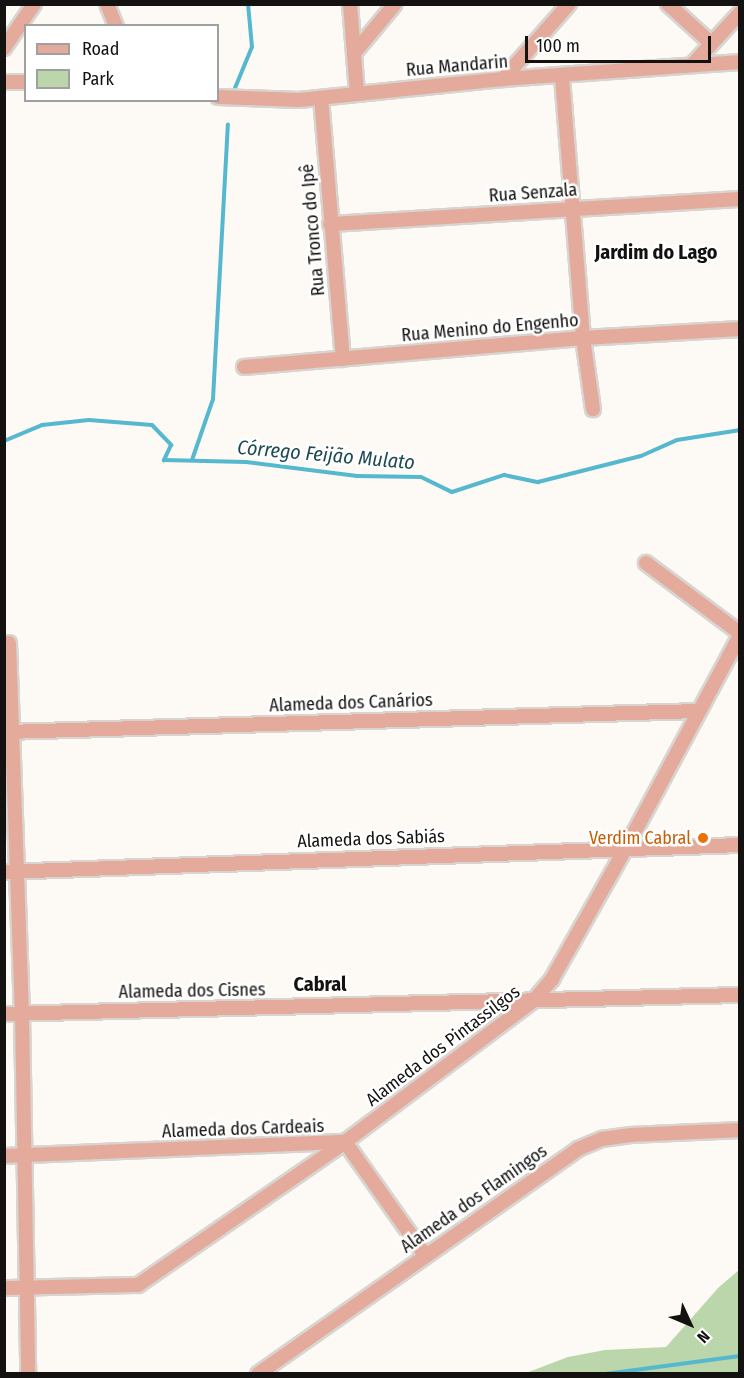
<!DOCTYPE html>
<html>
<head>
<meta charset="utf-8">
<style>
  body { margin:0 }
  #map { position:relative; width:744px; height:1378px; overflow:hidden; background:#fdfaf5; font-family:"Fira Sans Condensed",sans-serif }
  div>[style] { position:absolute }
  .green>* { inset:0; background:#bcd6ac }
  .stream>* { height:4px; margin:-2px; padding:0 2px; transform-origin:2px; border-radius:2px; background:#55b8cf }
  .roads { filter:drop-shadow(2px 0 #d8d5d1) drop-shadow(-2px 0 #d8d5d1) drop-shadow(0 2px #d8d5d1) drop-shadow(0 -2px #d8d5d1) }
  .minor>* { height:14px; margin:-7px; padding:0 7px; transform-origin:7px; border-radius:7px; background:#e4ab9c }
  .dots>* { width:16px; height:16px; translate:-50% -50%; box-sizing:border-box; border:3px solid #fff; border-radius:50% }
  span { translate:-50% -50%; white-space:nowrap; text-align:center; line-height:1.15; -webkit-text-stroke:5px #fff; paint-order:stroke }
  .street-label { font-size:18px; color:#131211 }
  .food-label { font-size:18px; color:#c56008 }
  .right { translate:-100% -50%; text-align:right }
  .neighbourhood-label { font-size:20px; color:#131211; font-weight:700 }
  .water-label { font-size:20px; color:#1d4a53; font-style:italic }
  .frame { position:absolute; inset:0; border:6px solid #131211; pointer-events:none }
  .legend { position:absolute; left:24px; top:24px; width:195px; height:78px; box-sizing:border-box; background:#fff; border:2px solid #a1a0a0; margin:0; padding:8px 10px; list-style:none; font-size:18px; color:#131211 }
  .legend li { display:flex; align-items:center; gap:12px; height:30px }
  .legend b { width:30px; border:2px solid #a1a0a0 }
  .north { position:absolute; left:660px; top:1294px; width:60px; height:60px; -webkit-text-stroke:4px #fff; paint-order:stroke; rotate:134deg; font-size:16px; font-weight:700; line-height:24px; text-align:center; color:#131211 }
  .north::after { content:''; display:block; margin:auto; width:21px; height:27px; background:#131211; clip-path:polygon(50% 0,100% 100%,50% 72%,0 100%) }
  .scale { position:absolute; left:525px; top:36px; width:186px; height:27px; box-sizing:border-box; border:3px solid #131211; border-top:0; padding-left:8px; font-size:18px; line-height:21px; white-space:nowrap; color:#131211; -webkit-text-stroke:4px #fff; paint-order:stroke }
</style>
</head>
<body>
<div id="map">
  <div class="green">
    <i style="clip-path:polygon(739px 1270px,739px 1373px,526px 1373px,568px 1357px,605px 1350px,666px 1347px,719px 1287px)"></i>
  </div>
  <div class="stream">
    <i style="left:235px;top:88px;width:44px;rotate:-67.5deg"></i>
    <i style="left:252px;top:47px;width:43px;rotate:-95.3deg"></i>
    <i style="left:4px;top:441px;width:41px;rotate:-22.8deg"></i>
    <i style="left:42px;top:425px;width:47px;rotate:-6.1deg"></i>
    <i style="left:89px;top:420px;width:63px;rotate:4.5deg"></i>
    <i style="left:152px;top:425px;width:28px;rotate:46deg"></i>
    <i style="left:171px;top:445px;width:17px;rotate:115deg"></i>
    <i style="left:164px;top:460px;width:82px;rotate:1.4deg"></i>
    <i style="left:246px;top:462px;width:112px;rotate:7.2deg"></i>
    <i style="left:357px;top:476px;width:64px;rotate:0.9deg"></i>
    <i style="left:421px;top:477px;width:34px;rotate:26deg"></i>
    <i style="left:452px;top:492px;width:55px;rotate:-18.1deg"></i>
    <i style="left:504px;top:475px;width:35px;rotate:12deg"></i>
    <i style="left:538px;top:482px;width:106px;rotate:-14.2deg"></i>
    <i style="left:641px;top:456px;width:39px;rotate:-24deg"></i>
    <i style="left:677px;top:440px;width:64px;rotate:-9deg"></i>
    <i style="left:192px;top:460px;width:65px;rotate:-71deg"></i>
    <i style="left:213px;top:399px;width:275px;rotate:-86.9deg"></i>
    <i style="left:605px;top:1374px;width:136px;rotate:-7.6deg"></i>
  </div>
  <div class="roads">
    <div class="minor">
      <i style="left:107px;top:4px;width:24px;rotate:68deg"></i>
      <i style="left:350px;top:4px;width:88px;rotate:85.5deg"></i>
      <i style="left:668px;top:4px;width:59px;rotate:42.3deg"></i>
      <i style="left:4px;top:48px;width:53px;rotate:-55.7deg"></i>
      <i style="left:355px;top:52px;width:62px;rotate:-50.2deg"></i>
      <i style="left:692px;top:65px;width:71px;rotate:-47.3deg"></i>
      <i style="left:562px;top:77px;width:262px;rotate:85.4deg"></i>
      <i style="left:583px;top:338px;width:72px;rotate:82deg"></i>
      <i style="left:503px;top:79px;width:100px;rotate:-48.7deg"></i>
      <i style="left:4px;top:82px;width:22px"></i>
      <i style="left:218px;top:97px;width:81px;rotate:2.1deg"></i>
      <i style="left:299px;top:100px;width:205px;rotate:-5.9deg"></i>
      <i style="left:503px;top:79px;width:238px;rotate:-4.1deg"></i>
      <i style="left:321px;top:98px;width:262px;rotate:85.2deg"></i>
      <i style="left:330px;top:224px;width:411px;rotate:-3.5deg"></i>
      <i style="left:244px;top:367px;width:340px;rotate:-4.9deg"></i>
      <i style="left:583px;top:338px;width:157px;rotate:-3.3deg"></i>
      <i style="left:646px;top:563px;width:117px;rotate:36.7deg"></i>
      <i style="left:9px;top:643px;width:371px;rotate:88deg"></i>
      <i style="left:22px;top:1014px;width:360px;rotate:89deg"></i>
      <i style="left:7px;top:732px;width:691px;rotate:-1.74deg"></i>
      <i style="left:4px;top:872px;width:736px;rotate:-2.1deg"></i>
      <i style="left:4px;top:1014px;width:736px;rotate:-1.48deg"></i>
      <i style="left:4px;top:1156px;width:341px;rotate:-2.4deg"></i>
      <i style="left:345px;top:1142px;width:138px;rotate:54.7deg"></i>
      <i style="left:4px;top:1288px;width:134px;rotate:-1.3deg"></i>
      <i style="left:138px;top:1285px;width:252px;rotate:-34.6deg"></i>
      <i style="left:345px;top:1142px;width:236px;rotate:-36.9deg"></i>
      <i style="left:534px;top:1000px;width:28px;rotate:-49deg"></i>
      <i style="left:552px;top:979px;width:153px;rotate:-60.6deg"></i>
      <i style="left:627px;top:846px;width:239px;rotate:-61.8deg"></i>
      <i style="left:258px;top:1374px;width:391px;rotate:-35.1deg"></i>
      <i style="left:578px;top:1149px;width:26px;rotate:-23deg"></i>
      <i style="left:602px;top:1139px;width:29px;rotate:-8deg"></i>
      <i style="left:631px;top:1135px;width:109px;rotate:-2.6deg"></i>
    </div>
  </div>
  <div class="dots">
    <i style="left:703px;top:838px;background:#e8710a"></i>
  </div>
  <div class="street-label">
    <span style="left:457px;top:66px;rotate:-5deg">Rua Mandarin</span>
    <span style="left:533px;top:193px;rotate:-4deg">Rua Senzala</span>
    <span style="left:313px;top:230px;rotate:-95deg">Rua Tronco do Ipê</span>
    <span style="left:490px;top:328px;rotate:-5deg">Rua Menino do Engenho</span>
    <span style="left:351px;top:703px;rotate:-2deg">Alameda dos Canários</span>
    <span style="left:371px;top:839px;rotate:-2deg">Alameda dos Sabiás</span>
    <span style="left:192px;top:991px;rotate:-1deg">Alameda dos Cisnes</span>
    <span style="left:443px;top:1046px;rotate:-37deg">Alameda dos Pintassilgos</span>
    <span style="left:243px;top:1129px;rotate:-2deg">Alameda dos Cardeais</span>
    <span style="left:474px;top:1199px;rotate:-35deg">Alameda dos Flamingos</span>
  </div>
  <div class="food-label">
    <span class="right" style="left:691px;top:838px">Verdim Cabral</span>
  </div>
  <div class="neighbourhood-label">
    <span style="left:656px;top:252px">Jardim do Lago</span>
    <span style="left:320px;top:984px">Cabral</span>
  </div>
  <div class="water-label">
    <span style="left:326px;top:455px;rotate:5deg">Córrego Feijão Mulato</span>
  </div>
  <div class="frame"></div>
  <ul class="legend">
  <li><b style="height:8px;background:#e4ab9c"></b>Road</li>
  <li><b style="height:16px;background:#bcd6ac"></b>Park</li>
  </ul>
  <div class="north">N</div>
  <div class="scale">100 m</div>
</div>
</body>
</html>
